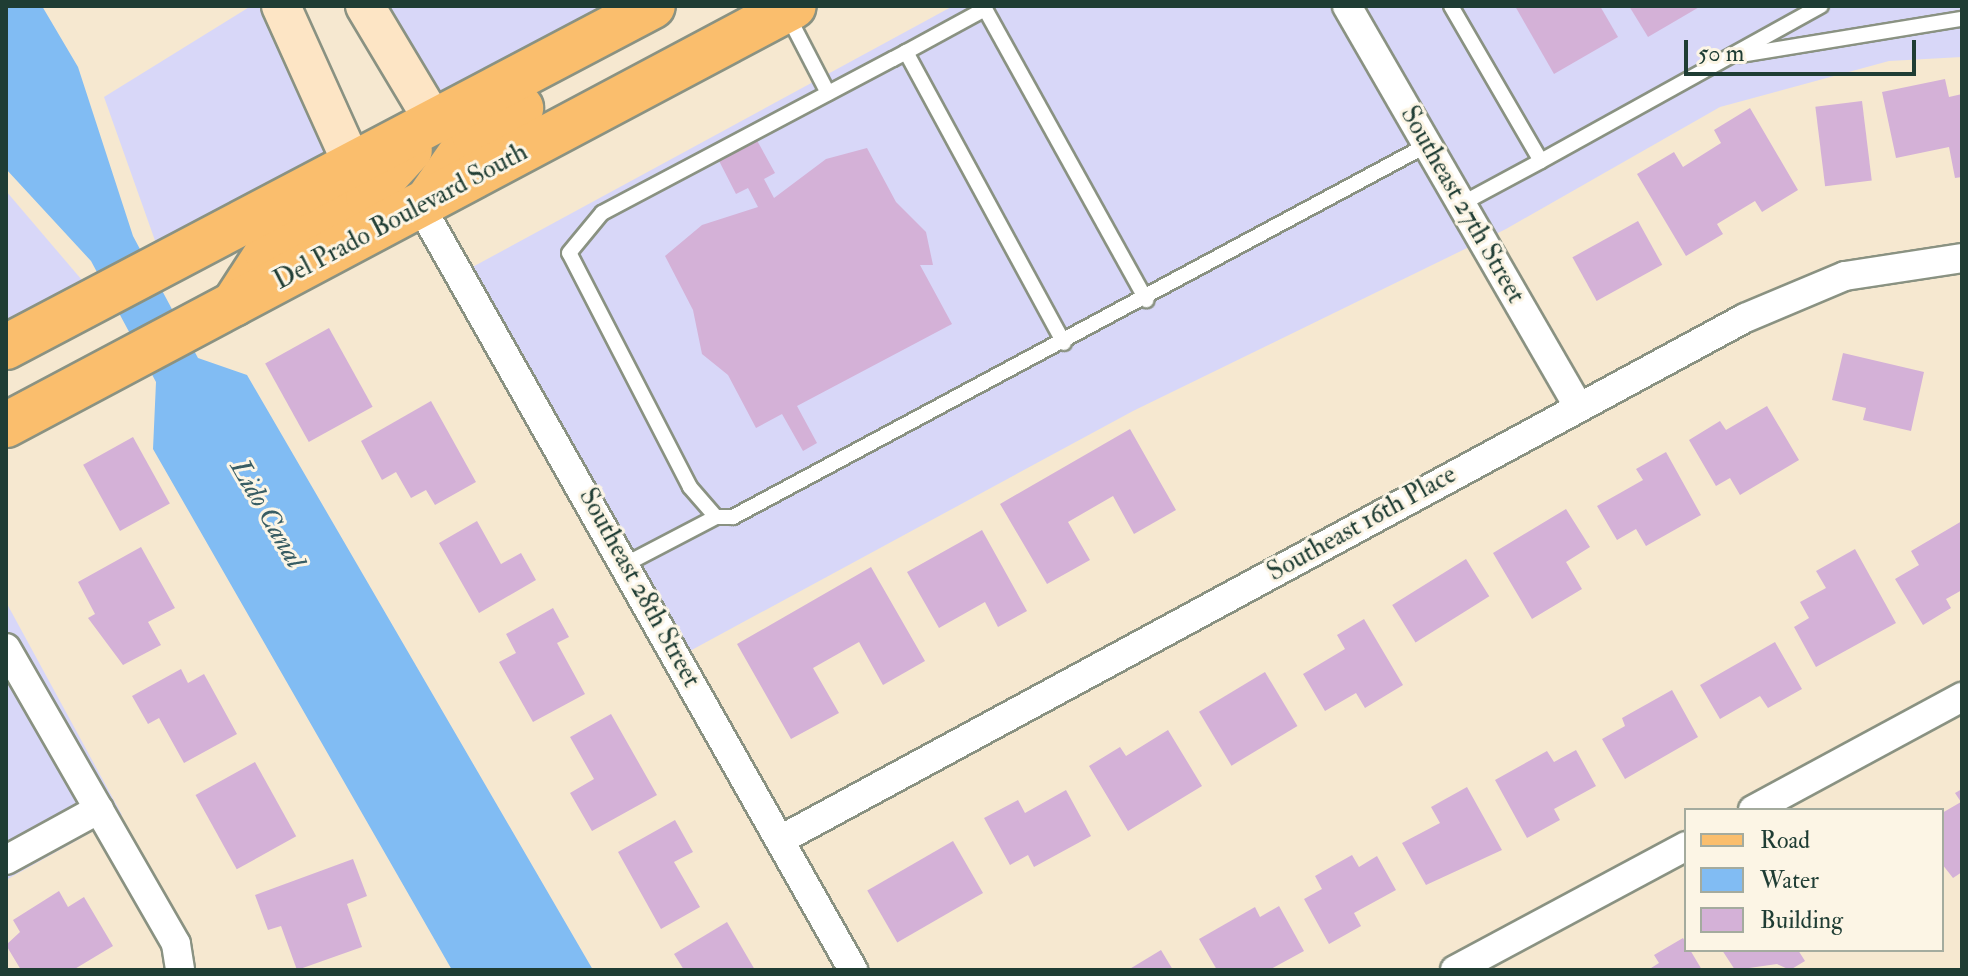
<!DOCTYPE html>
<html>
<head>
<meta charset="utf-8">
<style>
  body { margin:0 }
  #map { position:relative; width:1968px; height:976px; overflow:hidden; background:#f6e8d0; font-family:"IM FELL Double Pica",serif }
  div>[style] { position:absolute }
  .built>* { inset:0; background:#d8d7f8 }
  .water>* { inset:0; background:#81bcf3 }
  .building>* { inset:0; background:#d4b1d7; transform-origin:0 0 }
  .roads { filter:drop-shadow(2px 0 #8a9282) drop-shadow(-2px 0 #8a9282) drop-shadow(0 2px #8a9282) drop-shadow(0 -2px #8a9282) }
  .lane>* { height:14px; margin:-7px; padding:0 7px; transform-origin:7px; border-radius:7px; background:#fff }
  .street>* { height:28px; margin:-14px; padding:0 14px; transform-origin:14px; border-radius:14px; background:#fff }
  .secondary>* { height:38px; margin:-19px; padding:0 19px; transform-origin:19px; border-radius:19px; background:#fde5c5 }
  .primary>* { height:44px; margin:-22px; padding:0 22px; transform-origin:22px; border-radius:22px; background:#fabe6d }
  span { translate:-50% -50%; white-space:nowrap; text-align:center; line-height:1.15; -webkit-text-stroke:6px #fcf5e5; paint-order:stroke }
  .street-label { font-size:26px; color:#1f3d34 }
  .water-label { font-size:28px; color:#385d64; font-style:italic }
  .frame { position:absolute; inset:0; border:8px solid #1f3d34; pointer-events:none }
  .legend { position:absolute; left:1684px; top:808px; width:260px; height:144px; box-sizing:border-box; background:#fcf5e5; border:2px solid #a4ab9e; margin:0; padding:10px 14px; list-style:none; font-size:24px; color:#1f3d34 }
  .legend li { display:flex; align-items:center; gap:16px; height:40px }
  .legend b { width:40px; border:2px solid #a4ab9e }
  .scale { position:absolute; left:1684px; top:40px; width:232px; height:36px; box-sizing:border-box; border:4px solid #1f3d34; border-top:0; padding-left:10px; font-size:24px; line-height:28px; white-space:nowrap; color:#1f3d34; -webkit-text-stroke:6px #fcf5e5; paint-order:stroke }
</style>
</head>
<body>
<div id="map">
  <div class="built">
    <i style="clip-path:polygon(251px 6px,261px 6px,330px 158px,158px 249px,104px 97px)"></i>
    <i style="clip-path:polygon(386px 6px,609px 6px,440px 98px)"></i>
    <i style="clip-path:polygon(953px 6px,1962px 6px,1962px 57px,1889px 61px,1720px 107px,1506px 229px,1133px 411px,688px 652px,456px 276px)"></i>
    <i style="clip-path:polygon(6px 191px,87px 286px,6px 329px)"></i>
    <i style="clip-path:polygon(6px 602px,122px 815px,6px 880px)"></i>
  </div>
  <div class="water">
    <i style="clip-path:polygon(6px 6px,42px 6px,78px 67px,133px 236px,198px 358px,247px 375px,593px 970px,452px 970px,153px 449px,156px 382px,91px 261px,6px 169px)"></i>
  </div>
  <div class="building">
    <i style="clip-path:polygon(1515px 6px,1600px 6px,1618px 37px,1554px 74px)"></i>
    <i style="clip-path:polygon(1629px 6px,1701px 6px,1648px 37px)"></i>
    <i style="clip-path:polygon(1945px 79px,1949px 97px,1962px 94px,1962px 177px,1955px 178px,1949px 147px,1896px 158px,1882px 92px)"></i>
    <i style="left:1862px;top:101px;width:80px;height:47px;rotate:83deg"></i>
    <i style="clip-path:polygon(1750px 108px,1798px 190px,1762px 212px,1755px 201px,1717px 224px,1723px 234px,1686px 256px,1637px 174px,1674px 152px,1683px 167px,1721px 143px,1714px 130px)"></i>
    <i style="clip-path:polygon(754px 135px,775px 173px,764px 179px,774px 198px,826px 159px,867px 148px,896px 202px,926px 232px,933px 265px,920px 265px,952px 324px,797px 406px,817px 443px,803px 451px,782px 414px,756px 428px,728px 375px,702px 354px,693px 310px,665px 256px,702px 225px,758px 207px,748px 188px,736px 194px,716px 155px)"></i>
    <i style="left:1638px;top:221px;width:50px;height:75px;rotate:61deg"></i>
    <i style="left:329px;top:328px;width:90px;height:73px;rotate:61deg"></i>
    <i style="clip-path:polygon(1843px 353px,1924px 372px,1911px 431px,1863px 420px,1866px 408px,1832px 400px)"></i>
    <i style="clip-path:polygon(431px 401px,476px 482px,435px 505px,426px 490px,411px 498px,396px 472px,382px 480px,361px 441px)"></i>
    <i style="clip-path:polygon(1767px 406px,1799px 460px,1740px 495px,1730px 478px,1716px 486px,1689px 440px,1720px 421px,1726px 430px)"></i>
    <i style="clip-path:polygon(1130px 429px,1176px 510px,1134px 534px,1113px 496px,1068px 522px,1090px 560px,1047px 584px,1000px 504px)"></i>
    <i style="left:133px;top:437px;width:76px;height:57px;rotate:61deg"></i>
    <i style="clip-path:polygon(1666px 452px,1701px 515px,1646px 546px,1636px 529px,1617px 540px,1597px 506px,1643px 480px,1636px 469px)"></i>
    <i style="clip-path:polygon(1566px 509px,1590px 547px,1566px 562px,1582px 589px,1532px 619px,1493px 553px)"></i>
    <i style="clip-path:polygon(477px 521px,501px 564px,521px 553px,536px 580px,479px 613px,439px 543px)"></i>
    <i style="clip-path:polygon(1962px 521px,1962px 590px,1946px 599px,1951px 608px,1923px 625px,1895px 579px,1919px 565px,1911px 551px)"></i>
    <i style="clip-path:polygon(982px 530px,1027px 611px,998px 627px,985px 602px,939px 628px,907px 572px)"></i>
    <i style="clip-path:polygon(141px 547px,175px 608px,148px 622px,161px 645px,123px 665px,88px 618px,95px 614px,78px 582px)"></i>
    <i style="clip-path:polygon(1855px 549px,1896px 623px,1816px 667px,1794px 627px,1809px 618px,1800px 602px,1826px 588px,1816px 571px)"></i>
    <i style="left:1466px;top:559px;width:44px;height:87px;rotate:58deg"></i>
    <i style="clip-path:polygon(871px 567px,925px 661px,883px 685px,859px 642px,813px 668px,839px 713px,791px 739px,737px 644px)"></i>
    <i style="clip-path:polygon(553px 608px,569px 637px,557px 643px,585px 694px,533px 722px,499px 662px,516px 653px,506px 634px)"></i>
    <i style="clip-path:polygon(1364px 619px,1403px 685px,1365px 708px,1356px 693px,1325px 711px,1303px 674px,1345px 649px,1337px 635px)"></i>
    <i style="clip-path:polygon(1775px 642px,1802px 689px,1768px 708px,1760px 696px,1720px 719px,1700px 685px)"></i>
    <i style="clip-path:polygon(181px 669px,188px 683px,204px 674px,237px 734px,184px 763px,159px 718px,148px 724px,132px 696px)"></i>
    <i style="left:1265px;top:672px;width:63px;height:77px;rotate:59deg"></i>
    <i style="clip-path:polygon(1672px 690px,1698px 737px,1625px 779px,1602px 739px,1625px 726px,1622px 718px)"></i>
    <i style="clip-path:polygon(611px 714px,657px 795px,592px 831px,570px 793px,594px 779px,570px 737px)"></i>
    <i style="clip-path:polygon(1168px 730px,1202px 786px,1128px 831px,1089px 766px,1120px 747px,1126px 756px)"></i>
    <i style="clip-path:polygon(1576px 750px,1596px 786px,1554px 809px,1560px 820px,1527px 838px,1495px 780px,1547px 751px,1554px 762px)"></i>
    <i style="left:255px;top:762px;width:85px;height:68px;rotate:61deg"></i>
    <i style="clip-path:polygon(1467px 787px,1502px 850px,1426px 885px,1402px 843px,1440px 823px,1431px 807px)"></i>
    <i style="clip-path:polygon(1962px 789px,1962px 872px,1953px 878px,1942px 864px,1942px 813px,1961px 802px,1955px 793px)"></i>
    <i style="clip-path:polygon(1066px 790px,1091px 836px,1034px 867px,1028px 855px,1010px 865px,984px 818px,1018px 800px,1025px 813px)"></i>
    <i style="clip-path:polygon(675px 820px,693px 852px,674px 862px,700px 907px,661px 929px,618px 852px)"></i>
    <i style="left:953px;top:841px;width:60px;height:99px;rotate:60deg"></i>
    <i style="clip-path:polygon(1352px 855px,1359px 867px,1377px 856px,1396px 890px,1354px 913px,1361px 926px,1329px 944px,1304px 899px,1322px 889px,1315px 876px)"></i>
    <i style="clip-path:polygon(353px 859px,367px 896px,347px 904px,362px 947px,297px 970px,281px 926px,268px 930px,255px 895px)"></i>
    <i style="clip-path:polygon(59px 891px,68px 907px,84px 897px,113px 946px,73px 970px,21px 970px,6px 945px,20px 932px,13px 920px)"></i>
    <i style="clip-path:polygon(1279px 906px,1304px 951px,1269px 970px,1217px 970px,1199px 939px,1255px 907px,1260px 917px)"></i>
    <i style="clip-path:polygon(727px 922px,755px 970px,684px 970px,674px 954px)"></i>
    <i style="clip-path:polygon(1683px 938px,1702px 970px,1648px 970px,1659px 963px,1654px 955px)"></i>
    <i style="clip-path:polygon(1161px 950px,1173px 970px,1128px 970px)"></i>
    <i style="clip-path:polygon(1722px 950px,1798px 950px,1805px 961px,1790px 970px,1777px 964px,1735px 970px)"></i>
  </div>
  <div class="roads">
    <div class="lane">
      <i style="left:1451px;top:6px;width:179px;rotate:59.9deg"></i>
      <i style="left:1541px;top:161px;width:91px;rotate:151.7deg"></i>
      <i style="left:787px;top:14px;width:89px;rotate:62.6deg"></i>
      <i style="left:906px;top:52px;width:90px;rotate:-28.6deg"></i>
      <i style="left:985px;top:9px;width:333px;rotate:61deg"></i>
      <i style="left:1741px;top:55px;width:224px;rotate:-9.3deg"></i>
      <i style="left:1541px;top:161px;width:320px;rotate:-29deg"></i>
      <i style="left:716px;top:517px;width:40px;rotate:-131deg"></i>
      <i style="left:690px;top:487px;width:263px;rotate:-117.3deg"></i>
      <i style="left:569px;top:253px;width:52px;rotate:-50.5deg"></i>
      <i style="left:602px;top:213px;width:329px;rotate:-27.9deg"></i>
      <i style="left:893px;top:59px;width:15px;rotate:-28deg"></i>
      <i style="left:906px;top:52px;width:331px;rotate:61.5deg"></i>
      <i style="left:626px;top:564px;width:102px;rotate:-27.6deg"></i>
      <i style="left:716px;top:517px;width:17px"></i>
      <i style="left:733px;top:517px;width:787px;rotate:-28.19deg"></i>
    </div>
    <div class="street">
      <i style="left:1347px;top:6px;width:461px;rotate:60deg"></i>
      <i style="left:422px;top:209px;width:875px;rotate:60.47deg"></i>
      <i style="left:6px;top:648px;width:341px;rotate:60.1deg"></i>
      <i style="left:176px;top:944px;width:26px;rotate:81deg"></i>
      <i style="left:1753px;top:810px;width:238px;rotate:-28.4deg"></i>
      <i style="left:780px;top:840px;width:1097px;rotate:-28.41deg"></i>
      <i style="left:1745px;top:318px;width:108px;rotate:-22.8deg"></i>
      <i style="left:1845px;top:276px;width:118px;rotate:-8.7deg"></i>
      <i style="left:6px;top:860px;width:106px;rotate:-28.7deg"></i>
      <i style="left:1455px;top:970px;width:262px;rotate:-28.2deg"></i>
    </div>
    <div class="secondary">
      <i style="left:281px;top:6px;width:178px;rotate:65.7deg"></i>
      <i style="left:365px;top:6px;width:136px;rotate:59.1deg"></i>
    </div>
    <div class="primary">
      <i style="left:427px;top:201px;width:82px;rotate:-55deg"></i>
      <i style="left:474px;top:134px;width:54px;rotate:-29deg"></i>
      <i style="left:234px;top:304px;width:61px;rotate:-57.1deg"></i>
      <i style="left:267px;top:253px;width:116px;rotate:-29.4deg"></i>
      <i style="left:368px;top:196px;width:62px;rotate:-47.6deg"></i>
      <i style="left:6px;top:347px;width:731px;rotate:-27.79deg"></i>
      <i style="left:6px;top:425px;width:892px;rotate:-28deg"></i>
    </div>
  </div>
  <div class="street-label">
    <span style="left:1462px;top:205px;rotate:60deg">Southeast 27th Street</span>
    <span style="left:401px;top:217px;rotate:-28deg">Del Prado Boulevard South</span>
    <span style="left:1362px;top:524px;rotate:-29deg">Southeast 16th Place</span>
    <span style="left:639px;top:588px;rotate:61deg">Southeast 28th Street</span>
  </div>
  <div class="water-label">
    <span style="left:267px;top:514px;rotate:60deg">Lido Canal</span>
  </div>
  <div class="frame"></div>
  <ul class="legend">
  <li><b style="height:10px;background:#fabe6d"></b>Road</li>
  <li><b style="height:22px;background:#81bcf3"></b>Water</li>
  <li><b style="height:22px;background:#d4b1d7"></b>Building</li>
  </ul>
  <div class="scale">50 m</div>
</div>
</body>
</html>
